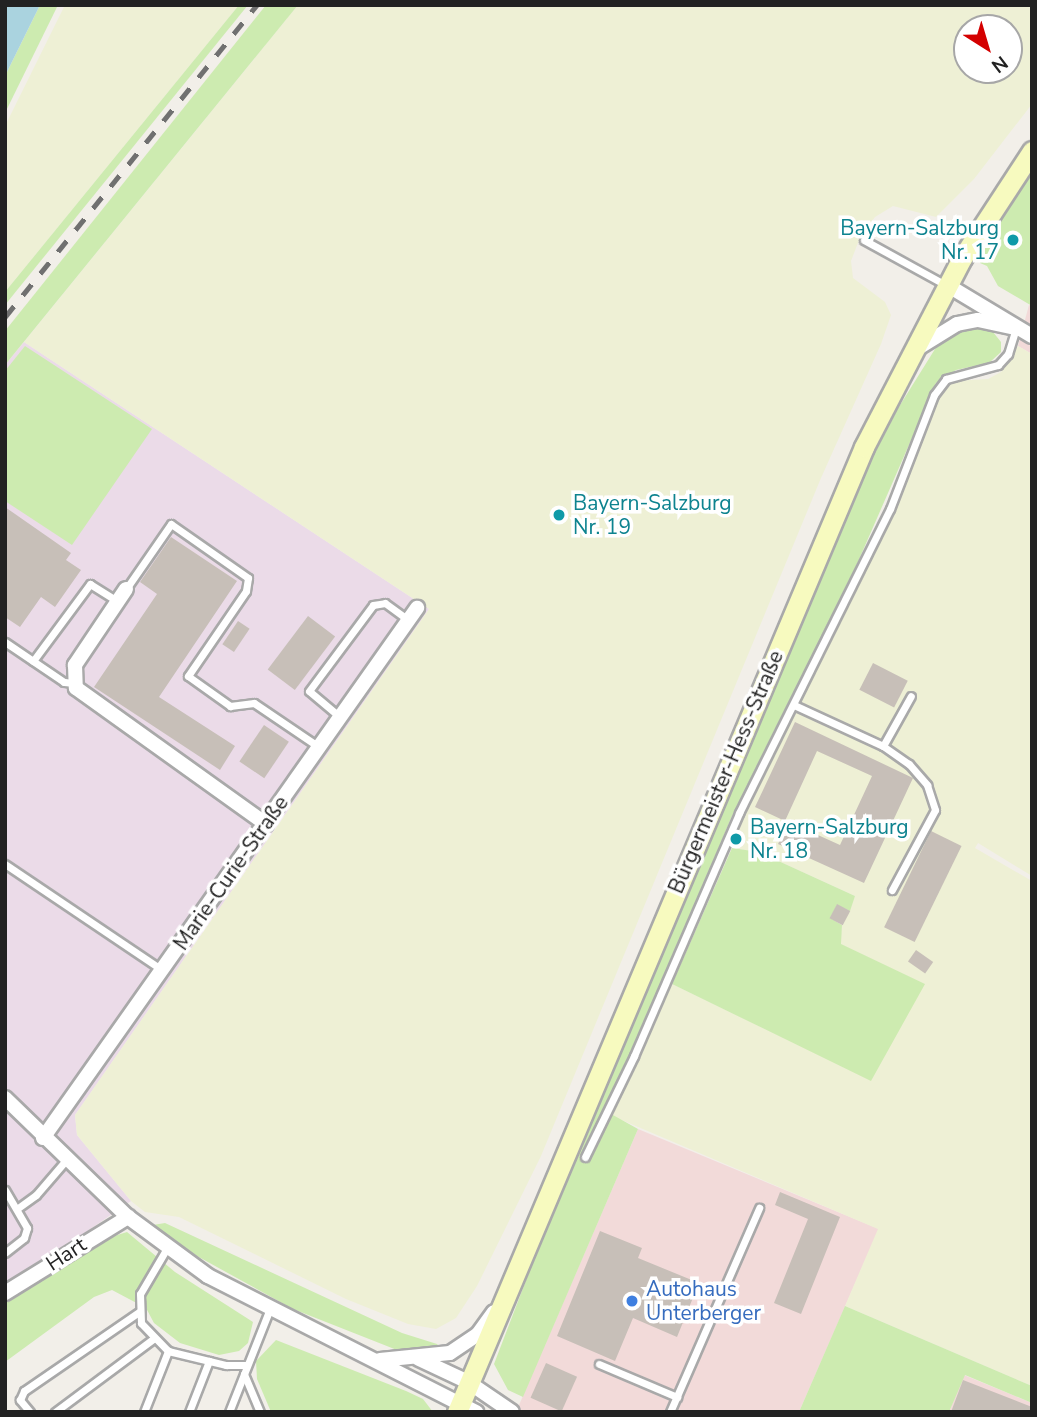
<!DOCTYPE html>
<html>
<head>
<meta charset="utf-8">
<style>
  body { margin:0 }
  #map { position:relative; width:1037px; height:1417px; overflow:hidden; background:#f2efe9; font-family:"Nunito Sans",sans-serif }
  div>[style] { position:absolute }
  .commercial>* { inset:0; background:#f2dad9 }
  .industrial>* { inset:0; background:#ebdbe8 }
  .farmland>* { inset:0; background:#eef0d5 }
  .grass>* { inset:0; background:#cdebb0 }
  .water>* { inset:0; background:#aad3df }
  .building>* { inset:0; background:#c7bfb8; transform-origin:0 0 }
  .roads { filter:drop-shadow(2px 0 #a9a9a9) drop-shadow(-2px 0 #a9a9a9) drop-shadow(0 2px #a9a9a9) drop-shadow(0 -2px #a9a9a9) }
  .lane>* { height:7px; margin:-3.5px; padding:0 3.5px; transform-origin:3.5px; border-radius:3.5px; background:#fff }
  .street>* { height:14px; margin:-7px; padding:0 7px; transform-origin:7px; border-radius:7px; background:#fff }
  .secondary>* { height:19px; margin:-9.5px; padding:0 9.5px; transform-origin:9.5px; border-radius:9.5px; background:#f7fabf }
  .rail>* { height:4.5px; margin-top:-2.25px; transform-origin:0; background:repeating-linear-gradient(90deg,#707070 0 14px,transparent 0 28px) }
  .dots>* { width:19px; height:19px; translate:-50% -50%; box-sizing:border-box; border:4px solid #fff; border-radius:50% }
  span { translate:-50% -50%; white-space:nowrap; text-align:center; line-height:1.15; -webkit-text-stroke:7px #fff; paint-order:stroke }
  .culture-label { font-size:21px; color:#0d838f }
  .right { translate:-100% -50%; text-align:right }
  .left { translate:0 -50%; text-align:left }
  .street-label { font-size:21px; color:#222 }
  .shop-label { font-size:21px; color:#366cbe }
  .frame { position:absolute; inset:0; border:7px solid #222; pointer-events:none }
  .north { position:absolute; left:953px; top:14px; width:70px; height:70px; box-sizing:border-box; background:#fff; border:2px solid #a7a7a7; border-radius:50%; rotate:143deg; font-size:19px; font-weight:700; line-height:28px; text-align:center; color:#222 }
  .north::after { content:''; display:block; margin:auto; width:24px; height:32px; background:#d40000; clip-path:polygon(50% 0,100% 100%,50% 72%,0 100%) }
</style>
</head>
<body>
<div id="map">
  <div class="commercial">
    <i style="clip-path:polygon(1029px 305px,1032px 306px,1032px 354px,1018px 346px)"></i>
    <i style="clip-path:polygon(638px 1129px,879px 1229px,799px 1412px,516px 1412px)"></i>
    <i style="clip-path:polygon(964px 1375px,1032px 1403px,1032px 1412px,949px 1412px)"></i>
  </div>
  <div class="industrial">
    <i style="clip-path:polygon(24px 342px,429px 609px,75px 1115px,77px 1135px,131px 1201px,5px 1288px,5px 365px)"></i>
  </div>
  <div class="farmland">
    <i style="clip-path:polygon(65px 5px,239px 5px,5px 292px,5px 126px)"></i>
    <i style="clip-path:polygon(evenodd,298px 5px,1032px 5px,1032px 104px,974px 179px,936px 217px,893px 206px,875px 217px,861px 235px,851px 261px,853px 278px,885px 302px,891px 315px,881px 344px,821px 478px,541px 1156px,477px 1286px,456px 1318px,436px 1329px,408px 1324px,346px 1299px,179px 1217px,145px 1212px,131px 1201px,77px 1135px,75px 1115px,429px 609px,24px 342px,298px 5px,967px 28px,1009px 28px,1009px 70px,967px 70px,967px 28px)"></i>
    <i style="clip-path:polygon(1018px 346px,1032px 354px,1032px 876px,978px 843px,975px 848px,1032px 881px,1032px 1386px,845px 1306px,878px 1229px,610px 1115px,672px 984px,871px 1080px,924px 984px,840px 944px,842px 925px,855px 896px,759px 852px,732px 848px,734px 836px,834px 631px,937px 399px,954px 381px,988px 379px,1001px 372px)"></i>
  </div>
  <div class="grass">
    <i style="clip-path:polygon(40px 5px,58px 5px,5px 113px,5px 76px)"></i>
    <i style="clip-path:polygon(239px 5px,248px 5px,5px 305px,5px 292px)"></i>
    <i style="clip-path:polygon(266px 5px,298px 5px,5px 365px,5px 331px)"></i>
    <i style="clip-path:polygon(1032px 171px,1032px 306px,998px 286px,987px 266px,980px 263px,988px 239px)"></i>
    <i style="clip-path:polygon(969px 327px,993px 332px,1001px 342px,1001px 352px,989px 363px,956px 370px,936px 383px,826px 635px,731px 818px,664px 981px,604px 1110px,638px 1129px,523px 1397px,508px 1390px,494px 1364px,572px 1160px,882px 434px,940px 341px)"></i>
    <i style="clip-path:polygon(25px 346px,152px 429px,72px 545px,5px 501px,5px 371px)"></i>
    <i style="clip-path:polygon(732px 848px,759px 852px,855px 896px,850px 911px,837px 905px,830px 918px,842px 925px,841px 944px,925px 984px,871px 1081px,672px 984px)"></i>
    <i style="clip-path:polygon(165px 1223px,402px 1333px,437px 1344px,441px 1349px,402px 1352px,293px 1309px,197px 1256px,153px 1225px)"></i>
    <i style="clip-path:polygon(127px 1232px,175px 1272px,253px 1322px,248px 1343px,239px 1351px,219px 1355px,180px 1343px,154px 1323px,146px 1308px,112px 1290px,94px 1297px,5px 1362px,5px 1302px,98px 1241px)"></i>
    <i style="clip-path:polygon(845px 1306px,1032px 1386px,1032px 1403px,965px 1375px,949px 1412px,799px 1412px)"></i>
    <i style="clip-path:polygon(276px 1340px,406px 1391px,423px 1399px,433px 1412px,271px 1412px,257px 1379px,256px 1361px)"></i>
  </div>
  <div class="water">
    <i style="clip-path:polygon(5px 5px,40px 5px,5px 76px)"></i>
  </div>
  <div class="building">
    <i style="clip-path:polygon(5px 507px,71px 553px,66px 560px,81px 570px,55px 607px,41px 597px,20px 627px,5px 617px)"></i>
    <i style="clip-path:polygon(171px 537px,237px 581px,159px 697px,235px 746px,220px 770px,94px 687px,157px 594px,140px 582px)"></i>
    <i style="left:308px;top:616px;width:34px;height:67px;rotate:37deg"></i>
    <i style="left:238px;top:621px;width:14px;height:28px;rotate:34deg"></i>
    <i style="left:873px;top:663px;width:39px;height:30px;rotate:27deg"></i>
    <i style="clip-path:polygon(795px 722px,913px 778px,864px 883px,778px 844px,789px 822px,840px 845px,872px 776px,817px 751px,785px 821px,755px 807px)"></i>
    <i style="left:264px;top:725px;width:30px;height:44px;rotate:34deg"></i>
    <i style="left:931px;top:831px;width:34px;height:107px;rotate:26deg"></i>
    <i style="left:837px;top:904px;width:15px;height:16px;rotate:28deg"></i>
    <i style="left:916px;top:950px;width:21px;height:14px;rotate:35deg"></i>
    <i style="clip-path:polygon(780px 1192px,840px 1217px,801px 1314px,774px 1303px,808px 1219px,775px 1205px)"></i>
    <i style="clip-path:polygon(600px 1231px,642px 1248px,638px 1258px,699px 1283px,677px 1337px,633px 1318px,615px 1361px,557px 1336px)"></i>
    <i style="left:546px;top:1363px;width:34px;height:38px;rotate:24deg"></i>
    <i style="clip-path:polygon(963px 1380px,1032px 1407px,1032px 1412px,951px 1412px)"></i>
  </div>
  <div class="roads">
    <div class="lane">
      <i style="left:864px;top:240px;width:94px;rotate:28.8deg"></i>
      <i style="left:126px;top:589px;width:79px;rotate:-55.3deg"></i>
      <i style="left:171px;top:524px;width:94px;rotate:35deg"></i>
      <i style="left:248px;top:578px;width:13px;rotate:99deg"></i>
      <i style="left:246px;top:591px;width:103px;rotate:124.3deg"></i>
      <i style="left:188px;top:676px;width:52px;rotate:35.5deg"></i>
      <i style="left:230px;top:706px;width:24px;rotate:-7deg"></i>
      <i style="left:254px;top:703px;width:78px;rotate:34.1deg"></i>
      <i style="left:5px;top:642px;width:71px;rotate:34.1deg"></i>
      <i style="left:64px;top:682px;width:10px;rotate:6deg"></i>
      <i style="left:33px;top:661px;width:96px;rotate:-53.5deg"></i>
      <i style="left:90px;top:584px;width:32px;rotate:32deg"></i>
      <i style="left:794px;top:705px;width:98px;rotate:24.7deg"></i>
      <i style="left:883px;top:746px;width:57px;rotate:-60.8deg"></i>
      <i style="left:340px;top:717px;width:40px;rotate:-140deg"></i>
      <i style="left:309px;top:691px;width:107px;rotate:-53.3deg"></i>
      <i style="left:373px;top:605px;width:12px;rotate:-9deg"></i>
      <i style="left:385px;top:603px;width:29px;rotate:36deg"></i>
      <i style="left:883px;top:746px;width:32px;rotate:35deg"></i>
      <i style="left:909px;top:764px;width:28px;rotate:49deg"></i>
      <i style="left:927px;top:785px;width:26px;rotate:72deg"></i>
      <i style="left:935px;top:810px;width:91px;rotate:118.3deg"></i>
      <i style="left:5px;top:864px;width:189px;rotate:34deg"></i>
      <i style="left:585px;top:1157px;width:112px;rotate:-64.1deg"></i>
      <i style="left:634px;top:1056px;width:265px;rotate:-66.6deg"></i>
      <i style="left:739px;top:813px;width:339px;rotate:-63.6deg"></i>
      <i style="left:890px;top:509px;width:122px;rotate:-68.9deg"></i>
      <i style="left:934px;top:395px;width:20px;rotate:-53deg"></i>
      <i style="left:946px;top:379px;width:54px;rotate:-15.1deg"></i>
      <i style="left:998px;top:365px;width:15px;rotate:-48deg"></i>
      <i style="left:1008px;top:354px;width:27px;rotate:-73deg"></i>
      <i style="left:5px;top:1190px;width:44px;rotate:59.9deg"></i>
      <i style="left:27px;top:1228px;width:10px;rotate:107deg"></i>
      <i style="left:24px;top:1238px;width:24px;rotate:142deg"></i>
      <i style="left:18px;top:1208px;width:22px;rotate:-36deg"></i>
      <i style="left:36px;top:1195px;width:48px;rotate:-49.3deg"></i>
      <i style="left:167px;top:1248px;width:53px;rotate:120.4deg"></i>
      <i style="left:140px;top:1294px;width:29px;rotate:88deg"></i>
      <i style="left:141px;top:1323px;width:39px;rotate:46deg"></i>
      <i style="left:168px;top:1351px;width:60px;rotate:13.6deg"></i>
      <i style="left:226px;top:1365px;width:21px"></i>
      <i style="left:599px;top:1364px;width:85px;rotate:22.9deg"></i>
      <i style="left:244px;top:1374px;width:41px;rotate:67.2deg"></i>
      <i style="left:30px;top:1412px;width:16px;rotate:-130deg"></i>
      <i style="left:20px;top:1400px;width:10px;rotate:-66deg"></i>
      <i style="left:24px;top:1391px;width:140px;rotate:-34.5deg"></i>
      <i style="left:55px;top:1412px;width:122px;rotate:-36.7deg"></i>
      <i style="left:144px;top:1412px;width:66px;rotate:-68.5deg"></i>
      <i style="left:189px;top:1412px;width:55px;rotate:-68.6deg"></i>
      <i style="left:229px;top:1412px;width:109px;rotate:-68.4deg"></i>
      <i style="left:670px;top:1412px;width:223px;rotate:-66.4deg"></i>
    </div>
    <div class="street">
      <i style="left:947px;top:285px;width:99px;rotate:31deg"></i>
      <i style="left:918px;top:348px;width:46px;rotate:-31.6deg"></i>
      <i style="left:957px;top:324px;width:21px;rotate:-11deg"></i>
      <i style="left:978px;top:320px;width:39px;rotate:12deg"></i>
      <i style="left:126px;top:589px;width:92px;rotate:123.9deg"></i>
      <i style="left:75px;top:665px;width:23px;rotate:88deg"></i>
      <i style="left:76px;top:688px;width:234px;rotate:35.6deg"></i>
      <i style="left:5px;top:1098px;width:171px;rotate:44.1deg"></i>
      <i style="left:128px;top:1217px;width:99px;rotate:36.4deg"></i>
      <i style="left:208px;top:1276px;width:301px;rotate:26.9deg"></i>
      <i style="left:43px;top:1138px;width:649px;rotate:-54.79deg"></i>
      <i style="left:5px;top:1293px;width:145px;rotate:-31.7deg"></i>
      <i style="left:419px;top:1359px;width:54px;rotate:25.1deg"></i>
      <i style="left:468px;top:1382px;width:53px;rotate:34.3deg"></i>
      <i style="left:380px;top:1360px;width:70px;rotate:-5.7deg"></i>
      <i style="left:450px;top:1353px;width:34px;rotate:-34deg"></i>
      <i style="left:478px;top:1334px;width:27px;rotate:-54deg"></i>
    </div>
    <div class="secondary">
      <i style="left:457px;top:1412px;width:1047px;rotate:-67.13deg"></i>
      <i style="left:864px;top:447px;width:213px;rotate:-62.6deg"></i>
      <i style="left:962px;top:258px;width:128px;rotate:-56.8deg"></i>
    </div>
  </div>
  <div class="rail">
    <i style="left:5px;top:317px;width:401px;rotate:-51.1deg"></i>
  </div>
  <div class="dots">
    <i style="left:1013px;top:240px;background:#0f9aa8"></i>
    <i style="left:559px;top:515px;background:#0f9aa8"></i>
    <i style="left:736px;top:839px;background:#0f9aa8"></i>
    <i style="left:632px;top:1301px;background:#3f7fe0"></i>
  </div>
  <div class="culture-label">
    <span class="right" style="left:999px;top:240px">Bayern-Salzburg<br>Nr. 17</span>
    <span class="left" style="left:573px;top:515px">Bayern-Salzburg<br>Nr. 19</span>
    <span class="left" style="left:750px;top:839px">Bayern-Salzburg<br>Nr. 18</span>
  </div>
  <div class="street-label">
    <span style="left:726px;top:772px;rotate:-67deg">Bürgermeister-Hess-Straße</span>
    <span style="left:231px;top:873px;rotate:-55deg">Marie-Curie-Straße</span>
    <span style="left:66px;top:1254px;rotate:-33deg">Hart</span>
  </div>
  <div class="shop-label">
    <span class="left" style="left:646px;top:1301px">Autohaus<br>Unterberger</span>
  </div>
  <div class="frame"></div>
  <div class="north">N</div>
</div>
</body>
</html>
